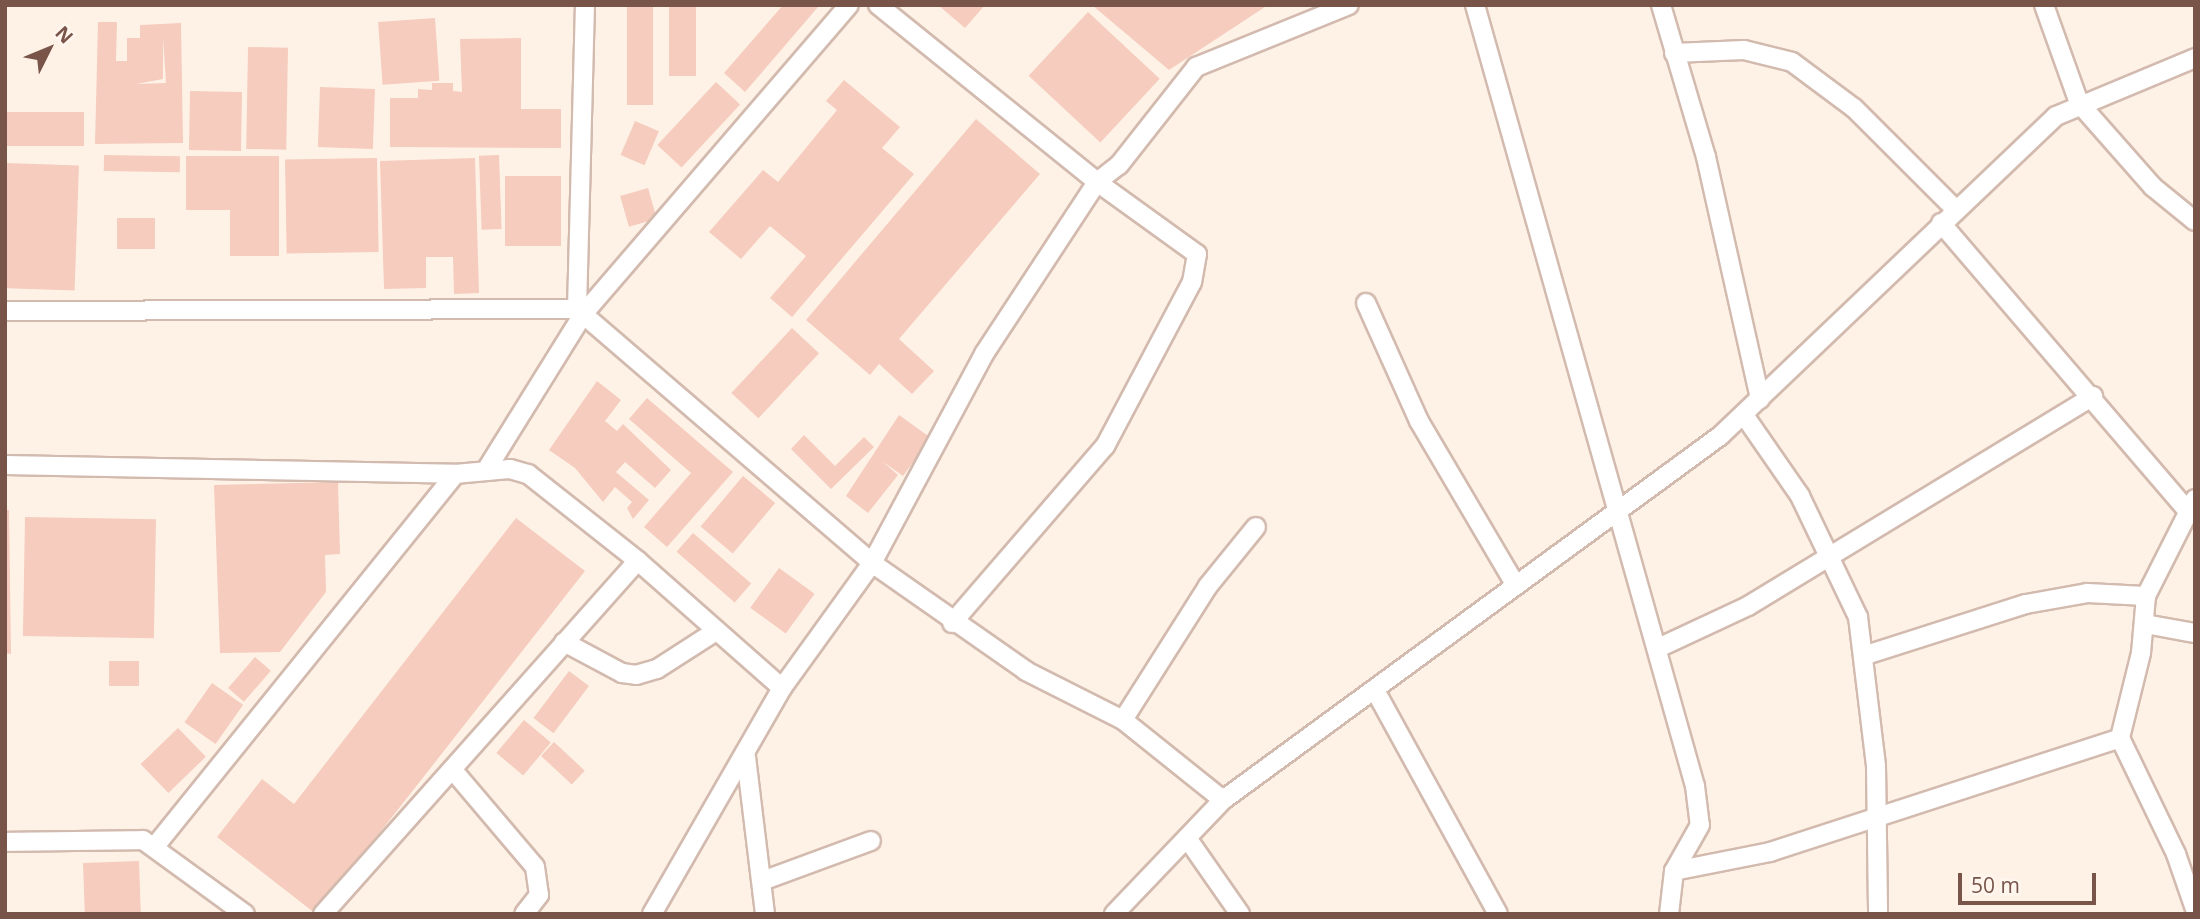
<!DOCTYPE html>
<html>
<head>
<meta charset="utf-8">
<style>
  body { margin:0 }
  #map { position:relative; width:2200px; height:919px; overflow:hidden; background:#fef2e7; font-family:"Open Sans",sans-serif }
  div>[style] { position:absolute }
  .building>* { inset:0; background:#f5ccbd; transform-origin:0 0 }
  .roads { filter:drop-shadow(2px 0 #d3baae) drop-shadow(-2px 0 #d3baae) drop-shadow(0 2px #d3baae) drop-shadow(0 -2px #d3baae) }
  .street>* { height:18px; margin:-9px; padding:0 9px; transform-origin:9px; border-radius:9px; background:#fff }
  span { translate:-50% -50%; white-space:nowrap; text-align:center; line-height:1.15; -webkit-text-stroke:6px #fff6ee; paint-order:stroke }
  .frame { position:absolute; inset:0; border:7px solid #795449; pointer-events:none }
  .north { position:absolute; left:14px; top:14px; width:70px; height:70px; -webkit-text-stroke:5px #fff6ee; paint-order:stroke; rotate:47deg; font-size:19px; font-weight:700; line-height:28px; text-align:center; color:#795449 }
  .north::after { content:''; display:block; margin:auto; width:24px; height:32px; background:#795449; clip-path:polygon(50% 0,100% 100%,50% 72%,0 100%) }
  .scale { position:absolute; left:1958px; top:873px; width:138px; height:32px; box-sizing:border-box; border:4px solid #795449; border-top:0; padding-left:9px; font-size:21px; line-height:24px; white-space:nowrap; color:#795449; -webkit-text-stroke:5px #fff6ee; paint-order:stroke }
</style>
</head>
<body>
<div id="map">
  <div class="building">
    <i style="left:627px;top:5px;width:26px;height:100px"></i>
    <i style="left:669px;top:5px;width:27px;height:71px"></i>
    <i style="clip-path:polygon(783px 5px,818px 7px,745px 92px,724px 73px)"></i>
    <i style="clip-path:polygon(938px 5px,985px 5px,965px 28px)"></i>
    <i style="clip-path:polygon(1092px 5px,1268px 5px,1169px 70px)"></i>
    <i style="left:1088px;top:12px;width:98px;height:87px;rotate:43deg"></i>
    <i style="left:435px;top:18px;width:63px;height:57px;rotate:86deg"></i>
    <i style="clip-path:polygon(evenodd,98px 22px,117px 22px,116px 61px,127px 61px,127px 38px,140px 38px,140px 25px,181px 23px,183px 143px,95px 144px,98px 22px,163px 37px,166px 83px,136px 84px,163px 79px,163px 37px)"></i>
    <i style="clip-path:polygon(521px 38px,521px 109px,561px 109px,561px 148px,390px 147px,390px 98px,418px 98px,418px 89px,432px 90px,432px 83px,453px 83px,453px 91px,462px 92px,460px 39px)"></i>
    <i style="left:248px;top:47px;width:40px;height:102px;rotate:1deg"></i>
    <i style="clip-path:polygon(844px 80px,900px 127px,882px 148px,914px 174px,792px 317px,770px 298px,806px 256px,770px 226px,741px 259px,709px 232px,763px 170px,778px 182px,837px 110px,826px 101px)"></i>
    <i style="left:716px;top:82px;width:33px;height:86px;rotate:43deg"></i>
    <i style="left:320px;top:87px;width:55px;height:60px;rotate:2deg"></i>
    <i style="left:190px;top:91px;width:52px;height:59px;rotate:1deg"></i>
    <i style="left:5px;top:112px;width:79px;height:34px"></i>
    <i style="clip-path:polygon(976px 119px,1040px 174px,899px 339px,934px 371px,912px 394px,879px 364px,870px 375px,806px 320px)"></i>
    <i style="left:635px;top:121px;width:26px;height:37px;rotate:23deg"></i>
    <i style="left:104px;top:155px;width:76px;height:16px;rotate:1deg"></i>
    <i style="left:499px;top:155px;width:74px;height:20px;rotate:88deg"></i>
    <i style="clip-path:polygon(186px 156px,279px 156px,279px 256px,230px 256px,230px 210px,186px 210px)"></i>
    <i style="left:377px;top:158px;width:94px;height:92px;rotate:89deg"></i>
    <i style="clip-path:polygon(475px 158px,479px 293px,454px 294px,453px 257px,426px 257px,426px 288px,384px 289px,380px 161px)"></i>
    <i style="left:5px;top:163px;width:74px;height:125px;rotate:2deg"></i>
    <i style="left:505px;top:176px;width:56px;height:70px"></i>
    <i style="left:648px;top:188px;width:32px;height:29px;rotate:74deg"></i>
    <i style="left:155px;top:218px;width:31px;height:38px;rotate:90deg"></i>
    <i style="left:792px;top:328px;width:37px;height:89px;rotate:43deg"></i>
    <i style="clip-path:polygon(597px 381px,621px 400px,605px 421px,617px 431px,623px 424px,671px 470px,655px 488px,625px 462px,616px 472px,649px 500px,633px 519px,627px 508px,632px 502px,615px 487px,603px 502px,575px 468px,549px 450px)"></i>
    <i style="clip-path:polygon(647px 398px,733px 472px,667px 547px,644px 527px,691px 473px,629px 419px)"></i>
    <i style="clip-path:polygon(899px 415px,931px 438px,903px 476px,882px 461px,898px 475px,868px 513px,846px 496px)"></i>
    <i style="clip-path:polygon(804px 435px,835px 466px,864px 437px,874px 447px,831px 489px,791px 449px)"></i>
    <i style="left:743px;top:476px;width:42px;height:66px;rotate:40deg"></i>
    <i style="clip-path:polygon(338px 482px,340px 554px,325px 555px,326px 592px,280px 652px,220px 653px,214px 485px)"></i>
    <i style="clip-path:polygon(5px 510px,9px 510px,11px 654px,5px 653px)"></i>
    <i style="left:25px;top:517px;width:131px;height:119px;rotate:1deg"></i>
    <i style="clip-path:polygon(516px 518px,585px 571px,316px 914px,217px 837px,262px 779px,294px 804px)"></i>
    <i style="left:693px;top:533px;width:77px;height:25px;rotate:41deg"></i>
    <i style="left:779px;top:568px;width:44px;height:49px;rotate:36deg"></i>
    <i style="left:255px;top:657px;width:21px;height:41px;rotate:41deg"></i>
    <i style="left:139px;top:661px;width:25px;height:30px;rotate:90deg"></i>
    <i style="left:569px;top:671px;width:25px;height:59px;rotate:37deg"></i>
    <i style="left:212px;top:683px;width:38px;height:48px;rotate:35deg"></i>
    <i style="left:524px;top:720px;width:35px;height:43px;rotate:40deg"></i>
    <i style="left:178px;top:728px;width:40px;height:52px;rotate:46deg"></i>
    <i style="left:554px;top:742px;width:42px;height:19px;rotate:43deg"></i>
    <i style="left:139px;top:861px;width:53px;height:56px;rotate:88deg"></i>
  </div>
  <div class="roads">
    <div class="street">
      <i style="left:878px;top:5px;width:282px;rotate:38.9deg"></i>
      <i style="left:1097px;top:182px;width:123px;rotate:35.8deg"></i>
      <i style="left:1197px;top:254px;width:28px;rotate:100deg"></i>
      <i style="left:1192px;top:282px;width:186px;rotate:117.9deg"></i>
      <i style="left:1105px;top:446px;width:234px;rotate:130.8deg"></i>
      <i style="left:1475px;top:5px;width:811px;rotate:74.27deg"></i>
      <i style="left:1695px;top:786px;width:39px;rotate:83deg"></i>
      <i style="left:1700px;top:825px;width:53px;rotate:119.5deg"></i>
      <i style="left:1674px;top:871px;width:43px;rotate:96.6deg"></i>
      <i style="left:1661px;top:5px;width:159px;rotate:73.5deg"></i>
      <i style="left:1706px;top:157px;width:248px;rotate:77.4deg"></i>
      <i style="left:2044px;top:5px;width:104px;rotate:70.3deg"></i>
      <i style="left:2079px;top:103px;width:112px;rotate:48.6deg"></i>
      <i style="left:2153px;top:187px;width:54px;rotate:39deg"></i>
      <i style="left:1674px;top:53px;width:70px;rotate:-2.5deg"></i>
      <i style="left:1744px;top:50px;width:49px;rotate:14deg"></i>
      <i style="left:1792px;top:62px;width:77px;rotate:36.6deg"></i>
      <i style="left:1854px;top:108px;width:143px;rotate:45deg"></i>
      <i style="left:1941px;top:223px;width:379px;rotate:49.4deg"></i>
      <i style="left:1366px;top:303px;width:129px;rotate:65.8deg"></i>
      <i style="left:1419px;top:421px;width:187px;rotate:59.5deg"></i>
      <i style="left:577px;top:309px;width:304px;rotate:-88.5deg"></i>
      <i style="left:5px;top:311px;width:572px;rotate:-0.2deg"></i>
      <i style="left:577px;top:309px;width:389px;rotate:40.7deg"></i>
      <i style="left:872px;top:563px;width:188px;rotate:35deg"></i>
      <i style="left:1026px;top:671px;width:109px;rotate:26.8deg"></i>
      <i style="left:1123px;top:720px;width:128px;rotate:38.7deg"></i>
      <i style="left:1744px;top:415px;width:98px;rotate:55.3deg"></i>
      <i style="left:1800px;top:496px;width:134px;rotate:64.4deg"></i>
      <i style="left:1858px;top:617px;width:150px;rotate:83.1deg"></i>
      <i style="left:1876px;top:766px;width:148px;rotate:89.2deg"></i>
      <i style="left:5px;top:465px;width:450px;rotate:1.1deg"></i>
      <i style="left:455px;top:474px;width:55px;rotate:-5.2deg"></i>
      <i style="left:510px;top:469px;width:19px;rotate:16deg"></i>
      <i style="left:528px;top:474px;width:140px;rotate:38.3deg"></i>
      <i style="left:638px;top:561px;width:192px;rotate:41.4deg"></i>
      <i style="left:488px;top:467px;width:181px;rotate:-58.1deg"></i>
      <i style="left:584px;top:313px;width:406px;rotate:-49.3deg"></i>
      <i style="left:2195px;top:499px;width:109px;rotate:116.8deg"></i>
      <i style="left:2146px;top:596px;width:57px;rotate:95deg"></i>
      <i style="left:2141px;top:653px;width:88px;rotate:103.9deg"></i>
      <i style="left:2120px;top:738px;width:129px;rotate:64.2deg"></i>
      <i style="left:2176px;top:854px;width:58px;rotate:70.9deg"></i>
      <i style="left:2145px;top:624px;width:51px;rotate:10.2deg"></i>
      <i style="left:564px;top:642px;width:66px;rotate:28.1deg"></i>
      <i style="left:622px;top:673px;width:14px;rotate:8deg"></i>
      <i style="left:636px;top:675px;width:22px;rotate:-16deg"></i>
      <i style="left:657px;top:669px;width:70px;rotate:-32.8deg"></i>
      <i style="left:1658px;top:648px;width:99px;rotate:-25deg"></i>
      <i style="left:1748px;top:606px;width:404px;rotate:-31.3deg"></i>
      <i style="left:1866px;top:655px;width:168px;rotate:-17.7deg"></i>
      <i style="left:2026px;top:604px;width:62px;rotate:-10.2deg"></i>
      <i style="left:2087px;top:593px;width:59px;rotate:2.9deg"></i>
      <i style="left:1376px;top:692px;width:253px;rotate:61.2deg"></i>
      <i style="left:1123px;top:720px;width:159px;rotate:-57.6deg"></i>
      <i style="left:1208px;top:586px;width:76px;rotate:-50.9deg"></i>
      <i style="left:746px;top:757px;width:158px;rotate:83.1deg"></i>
      <i style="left:452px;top:769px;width:128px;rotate:49.7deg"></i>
      <i style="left:535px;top:867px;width:28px;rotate:82deg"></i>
      <i style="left:539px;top:895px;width:24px;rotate:128deg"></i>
      <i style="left:1187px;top:838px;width:93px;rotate:55.1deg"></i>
      <i style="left:5px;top:842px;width:138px;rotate:-0.8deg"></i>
      <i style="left:143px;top:840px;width:126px;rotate:36deg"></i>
      <i style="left:156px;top:845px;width:476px;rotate:-51.1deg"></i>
      <i style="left:1674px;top:871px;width:98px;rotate:-11.2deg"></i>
      <i style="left:1770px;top:852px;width:368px;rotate:-18deg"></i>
      <i style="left:762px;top:881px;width:116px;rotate:-20.2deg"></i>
      <i style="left:323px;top:914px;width:473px;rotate:-48.3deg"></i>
      <i style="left:652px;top:914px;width:261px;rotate:-60.1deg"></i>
      <i style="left:782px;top:688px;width:154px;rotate:-54.2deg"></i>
      <i style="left:872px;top:563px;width:237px;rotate:-61.8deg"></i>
      <i style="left:984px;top:354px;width:206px;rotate:-56.7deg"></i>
      <i style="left:1097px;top:182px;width:28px;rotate:-38deg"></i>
      <i style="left:1119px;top:165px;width:125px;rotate:-51.8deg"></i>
      <i style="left:1196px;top:67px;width:165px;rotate:-22.1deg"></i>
      <i style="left:1114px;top:914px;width:158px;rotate:-46.3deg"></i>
      <i style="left:1223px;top:800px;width:616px;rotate:-36.22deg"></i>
      <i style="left:1720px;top:436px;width:464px;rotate:-43.6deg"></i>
      <i style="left:2056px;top:116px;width:151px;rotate:-22.6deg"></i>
    </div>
  </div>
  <div class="frame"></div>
  <div class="north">N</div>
  <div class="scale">50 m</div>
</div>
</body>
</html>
